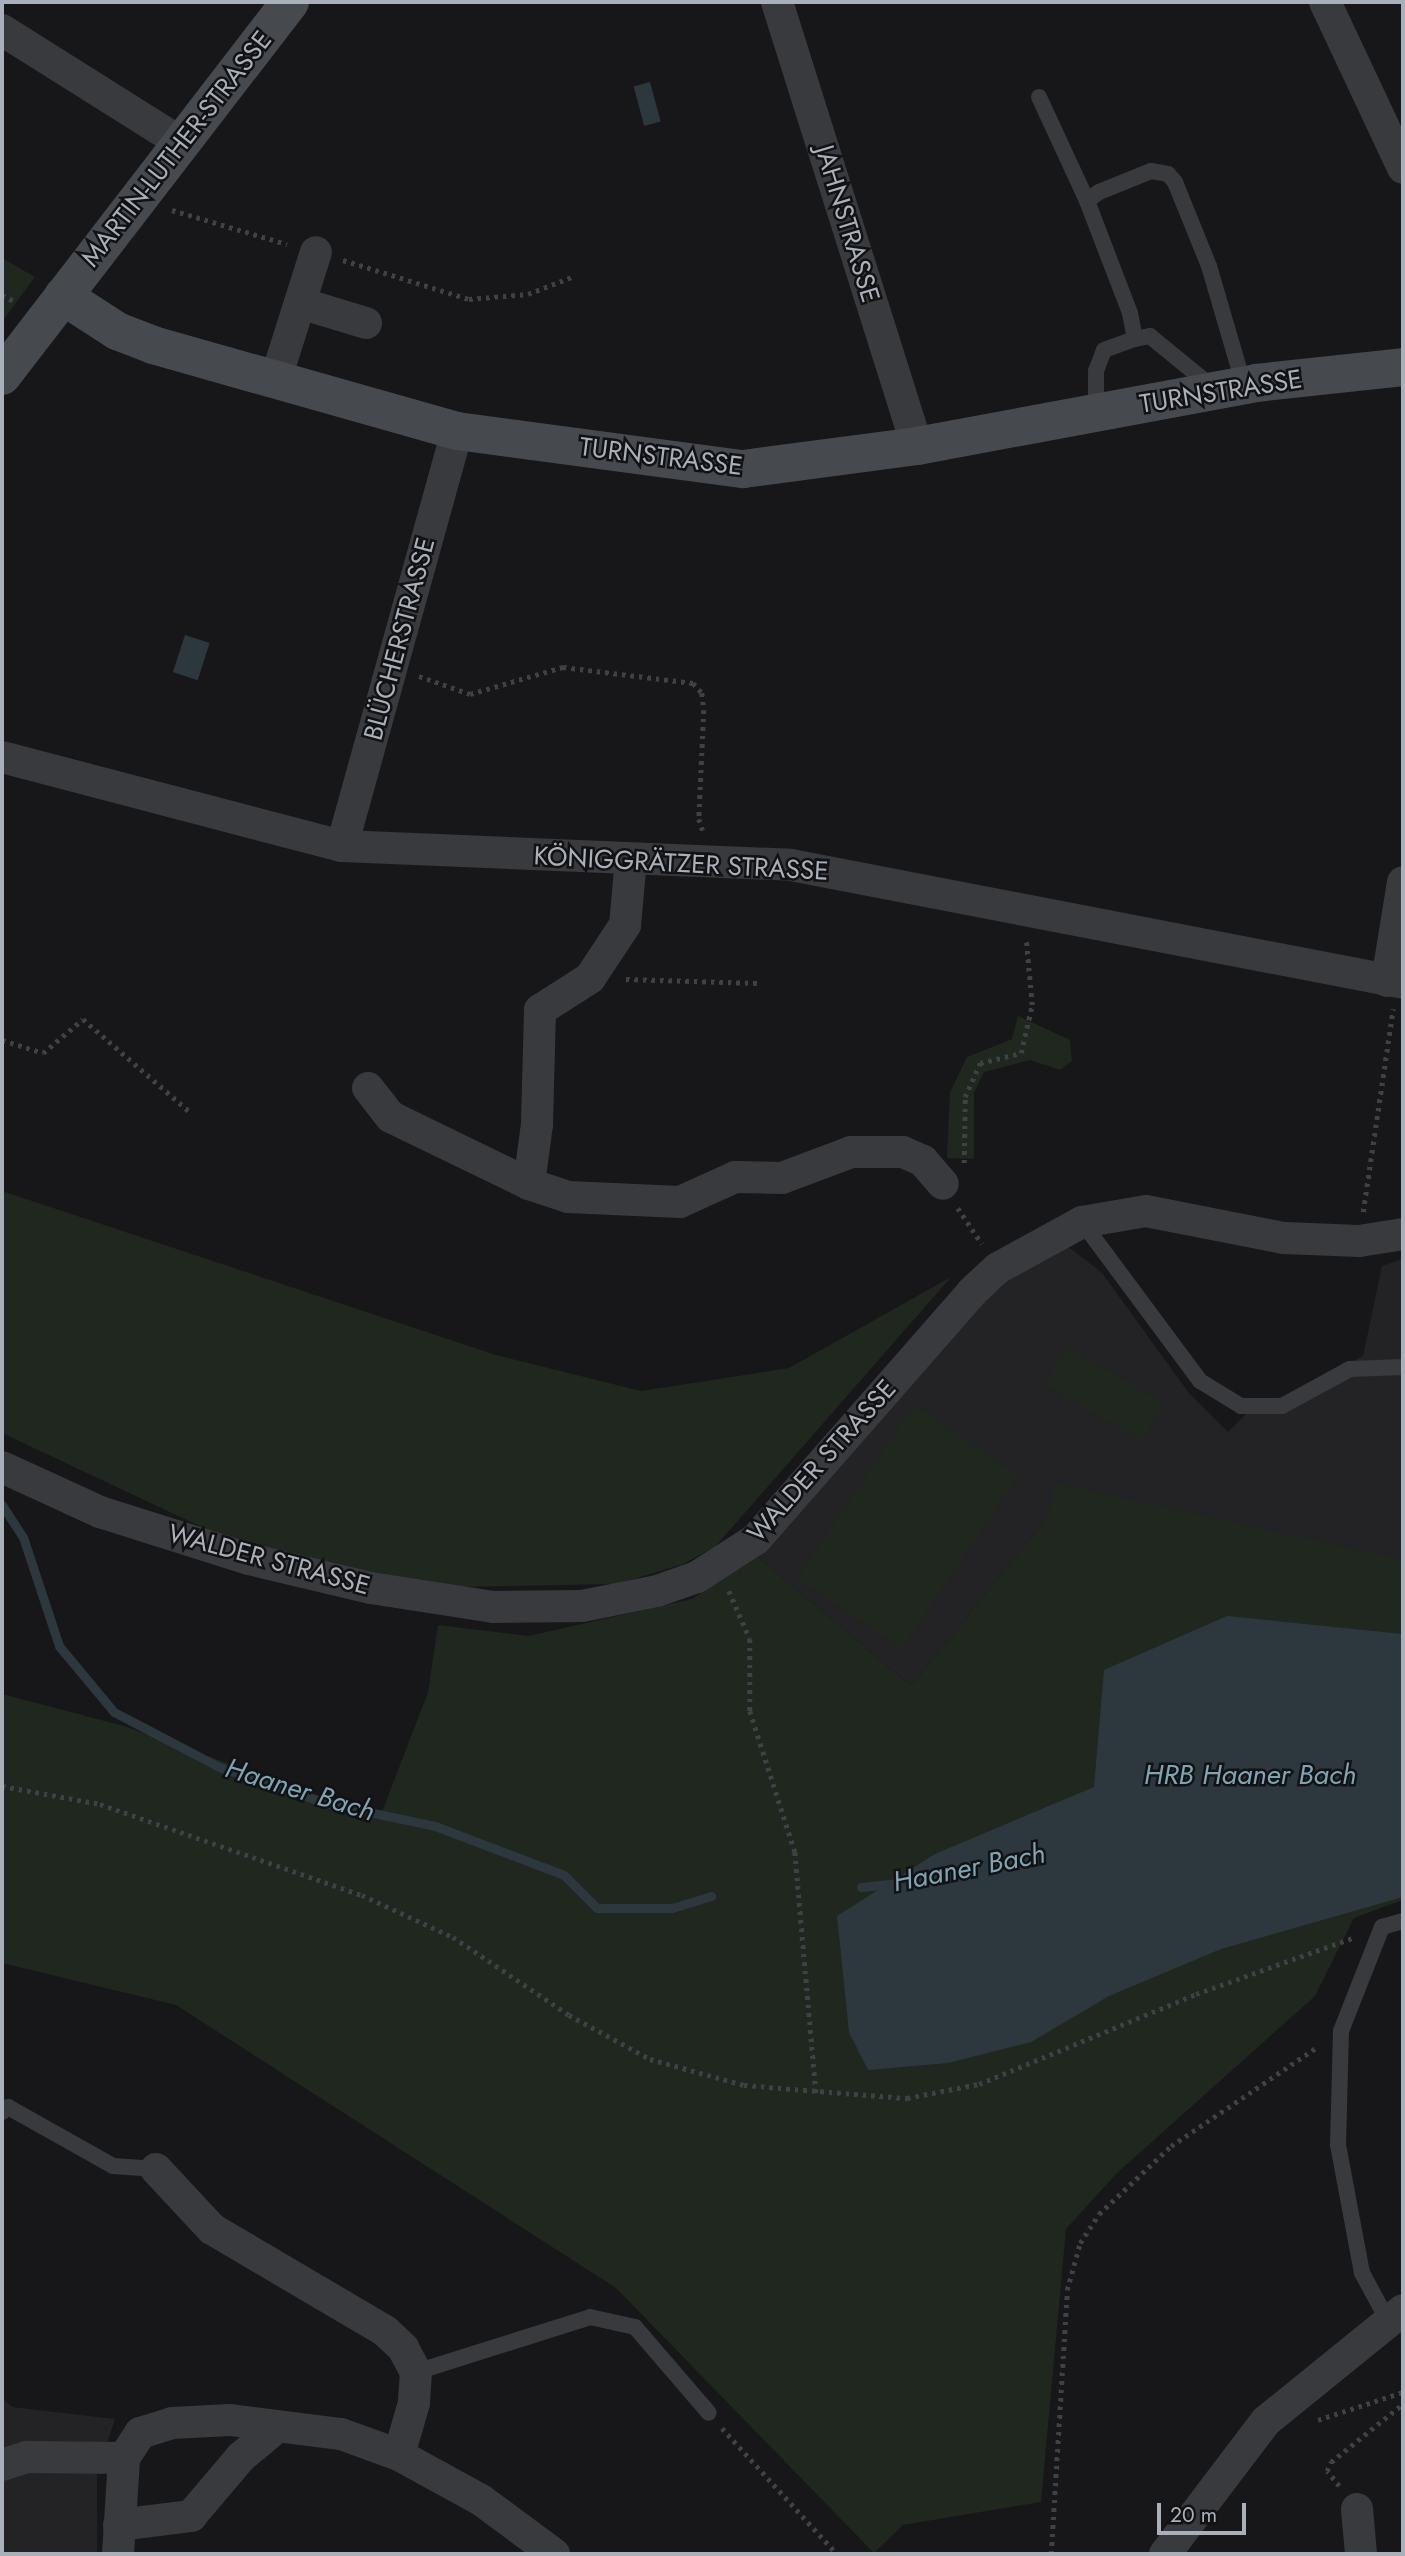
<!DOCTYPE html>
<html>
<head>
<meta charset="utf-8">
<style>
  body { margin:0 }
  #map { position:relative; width:1405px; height:2556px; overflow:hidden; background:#171719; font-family:Jost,sans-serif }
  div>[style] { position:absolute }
  .built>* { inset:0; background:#232326 }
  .green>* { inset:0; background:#1f271f; transform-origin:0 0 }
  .water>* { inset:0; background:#2c383d; transform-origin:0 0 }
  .stream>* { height:9px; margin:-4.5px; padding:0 4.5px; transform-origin:4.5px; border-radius:4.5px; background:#2c383d }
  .path>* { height:4.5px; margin-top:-2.25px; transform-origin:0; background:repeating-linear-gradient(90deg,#3e4145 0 3.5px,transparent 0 8.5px) }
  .lane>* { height:16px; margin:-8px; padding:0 8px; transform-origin:8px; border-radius:8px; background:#383a3e }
  .street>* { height:32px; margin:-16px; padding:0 16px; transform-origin:16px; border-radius:16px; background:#383a3e }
  .secondary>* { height:38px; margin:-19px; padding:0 19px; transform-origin:19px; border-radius:19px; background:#46494e }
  span { translate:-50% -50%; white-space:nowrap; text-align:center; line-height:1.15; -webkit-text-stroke:5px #121214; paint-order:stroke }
  .street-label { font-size:26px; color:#a9b0b9 }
  .water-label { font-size:28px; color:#7fa4b4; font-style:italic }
  .frame { position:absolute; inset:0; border:4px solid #a9b0b9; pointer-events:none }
  .scale { position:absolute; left:1157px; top:2503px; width:89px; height:32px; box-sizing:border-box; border:4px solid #a9b0b9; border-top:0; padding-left:9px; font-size:21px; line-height:24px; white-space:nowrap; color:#a9b0b9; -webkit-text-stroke:5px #121214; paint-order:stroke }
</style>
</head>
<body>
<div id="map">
  <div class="built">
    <i style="clip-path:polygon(1061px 1241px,1102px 1273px,1189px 1393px,1228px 1432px,1260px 1400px,1280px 1399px,1363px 1356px,1382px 1266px,1403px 1259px,1403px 1600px,1048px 1517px,911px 1686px,757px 1556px,976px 1307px,1027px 1260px)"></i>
    <i style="clip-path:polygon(2px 2397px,12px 2407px,115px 2419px,97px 2473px,97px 2554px,2px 2554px)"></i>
  </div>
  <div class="green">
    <i style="clip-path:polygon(2px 258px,35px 277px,2px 322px)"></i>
    <i style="clip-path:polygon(1018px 1016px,1070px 1040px,1072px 1061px,1060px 1070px,1030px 1060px,984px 1072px,974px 1093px,974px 1159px,947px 1158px,950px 1092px,967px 1057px,1012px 1039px)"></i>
    <i style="clip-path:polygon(2px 1191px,496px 1355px,641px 1391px,789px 1368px,951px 1277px,715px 1547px,683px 1564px,617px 1584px,456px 1587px,295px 1558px,225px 1538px,2px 1433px)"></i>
    <i style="left:1067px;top:1347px;width:112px;height:44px;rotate:30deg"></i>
    <i style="left:914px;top:1405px;width:126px;height:209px;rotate:34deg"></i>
    <i style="clip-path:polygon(1055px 1483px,1403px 1560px,1403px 1900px,1354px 1918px,1315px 1996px,1117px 2173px,1066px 2229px,1041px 2502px,903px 2525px,874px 2553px,616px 2288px,176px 2005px,2px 1963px,2px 1694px,124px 1726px,319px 1796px,382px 1812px,428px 1692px,438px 1625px,529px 1636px,692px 1599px,757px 1556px,911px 1686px,1048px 1517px)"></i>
  </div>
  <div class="water">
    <i style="left:650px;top:82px;width:41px;height:17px;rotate:75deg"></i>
    <i style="left:185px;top:635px;width:26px;height:39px;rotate:18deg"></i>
    <i style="clip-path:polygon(1227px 1616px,1403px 1634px,1403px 1897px,1221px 1949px,1109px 1996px,1031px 2042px,948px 2063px,868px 2070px,849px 2032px,837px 1916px,935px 1854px,1094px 1787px,1104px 1670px)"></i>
  </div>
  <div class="stream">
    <i style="left:2px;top:1505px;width:38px;rotate:57deg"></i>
    <i style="left:23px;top:1537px;width:115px;rotate:71.7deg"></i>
    <i style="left:59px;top:1646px;width:86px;rotate:50.2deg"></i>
    <i style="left:114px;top:1712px;width:119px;rotate:27.6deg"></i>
    <i style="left:219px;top:1767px;width:113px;rotate:18.6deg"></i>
    <i style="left:326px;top:1803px;width:111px;rotate:11.9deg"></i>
    <i style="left:435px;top:1826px;width:138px;rotate:20.8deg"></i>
    <i style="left:564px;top:1875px;width:47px;rotate:45deg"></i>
    <i style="left:597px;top:1908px;width:75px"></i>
    <i style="left:672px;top:1908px;width:41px;rotate:-17.1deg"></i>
    <i style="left:861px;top:1887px;width:38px;rotate:-6deg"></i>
  </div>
  <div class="path">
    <i style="left:172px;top:210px;width:120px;rotate:16.5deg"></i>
    <i style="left:343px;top:260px;width:132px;rotate:17.2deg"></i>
    <i style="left:469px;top:299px;width:59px;rotate:-4.8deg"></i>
    <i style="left:528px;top:294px;width:49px;rotate:-21.4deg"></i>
    <i style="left:2px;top:295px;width:16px;rotate:27deg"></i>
    <i style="left:419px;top:676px;width:54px;rotate:19.4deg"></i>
    <i style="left:470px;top:694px;width:97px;rotate:-16.2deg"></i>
    <i style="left:563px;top:667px;width:131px;rotate:7deg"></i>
    <i style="left:693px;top:683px;width:13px;rotate:48deg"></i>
    <i style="left:702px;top:693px;width:17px;rotate:83deg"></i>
    <i style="left:704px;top:710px;width:109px;rotate:92.6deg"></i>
    <i style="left:699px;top:819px;width:13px;rotate:72deg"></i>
    <i style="left:626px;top:979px;width:131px;rotate:1.7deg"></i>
    <i style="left:2px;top:1040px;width:43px;rotate:17.6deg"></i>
    <i style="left:43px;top:1053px;width:52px;rotate:-40.4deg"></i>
    <i style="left:83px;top:1019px;width:143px;rotate:41deg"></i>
    <i style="left:964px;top:1163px;width:66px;rotate:-89.1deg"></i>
    <i style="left:965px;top:1097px;width:37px;rotate:-66deg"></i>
    <i style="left:980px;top:1063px;width:42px;rotate:-13.7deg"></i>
    <i style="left:1021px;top:1053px;width:49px;rotate:-77.1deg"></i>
    <i style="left:1032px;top:1005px;width:66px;rotate:-95.2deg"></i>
    <i style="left:958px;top:1208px;width:43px;rotate:56.3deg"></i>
    <i style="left:1363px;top:1212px;width:205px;rotate:-81.6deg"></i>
    <i style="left:729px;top:1591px;width:52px;rotate:66.4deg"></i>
    <i style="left:750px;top:1639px;width:72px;rotate:90deg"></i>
    <i style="left:750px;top:1711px;width:148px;rotate:72.3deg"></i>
    <i style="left:795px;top:1852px;width:242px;rotate:85deg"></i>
    <i style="left:2px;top:1786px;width:100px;rotate:10.4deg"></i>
    <i style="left:100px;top:1804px;width:277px;rotate:19.2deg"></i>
    <i style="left:362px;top:1895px;width:100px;rotate:24.8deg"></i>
    <i style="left:453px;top:1937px;width:140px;rotate:33.9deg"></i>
    <i style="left:569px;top:2015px;width:92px;rotate:28.5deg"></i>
    <i style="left:650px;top:2059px;width:98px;rotate:15.5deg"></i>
    <i style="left:744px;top:2085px;width:164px;rotate:4.6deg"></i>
    <i style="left:907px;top:2098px;width:73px;rotate:-11deg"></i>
    <i style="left:979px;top:2084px;width:235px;rotate:-22.5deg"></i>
    <i style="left:1196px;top:1994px;width:169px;rotate:-19.7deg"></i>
    <i style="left:1318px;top:2420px;width:89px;rotate:-18.2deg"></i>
    <i style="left:722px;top:2428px;width:171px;rotate:47.6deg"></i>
    <i style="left:1339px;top:2486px;width:19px;rotate:-129deg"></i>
    <i style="left:1327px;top:2471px;width:10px;rotate:-66deg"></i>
    <i style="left:1331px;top:2462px;width:92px;rotate:-38.9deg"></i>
    <i style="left:1051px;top:2554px;width:264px;rotate:-86.5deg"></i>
    <i style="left:1067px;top:2290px;width:49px;rotate:-74.5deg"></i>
    <i style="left:1080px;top:2243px;width:35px;rotate:-57deg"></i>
    <i style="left:1099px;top:2214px;width:99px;rotate:-43.4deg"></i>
    <i style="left:1171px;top:2146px;width:176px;rotate:-34.1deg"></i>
  </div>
  <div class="lane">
    <i style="left:1039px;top:97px;width:115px;rotate:65.2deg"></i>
    <i style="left:1211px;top:386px;width:79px;rotate:-140.7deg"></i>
    <i style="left:1150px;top:336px;width:15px;rotate:169deg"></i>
    <i style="left:1135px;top:339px;width:26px;rotate:-101deg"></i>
    <i style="left:1130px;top:313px;width:120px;rotate:-111deg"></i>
    <i style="left:1087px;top:201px;width:15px;rotate:-37deg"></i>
    <i style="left:1099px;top:192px;width:56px;rotate:-22deg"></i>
    <i style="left:1151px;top:171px;width:17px;rotate:10deg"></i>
    <i style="left:1168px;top:174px;width:11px;rotate:49deg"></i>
    <i style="left:1175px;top:182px;width:91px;rotate:68deg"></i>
    <i style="left:1209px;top:266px;width:125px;rotate:73.7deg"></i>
    <i style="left:1096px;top:413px;width:42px;rotate:-90deg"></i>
    <i style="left:1096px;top:371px;width:22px;rotate:-69deg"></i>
    <i style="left:1104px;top:350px;width:33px;rotate:-20deg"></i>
    <i style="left:1082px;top:1222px;width:198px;rotate:53.4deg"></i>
    <i style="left:1200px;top:1381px;width:48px;rotate:31.4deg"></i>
    <i style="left:1241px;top:1406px;width:41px"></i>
    <i style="left:1282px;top:1406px;width:77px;rotate:-28.6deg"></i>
    <i style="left:1350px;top:1369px;width:53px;rotate:-2.2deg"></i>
    <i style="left:2px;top:2112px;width:8px;rotate:-40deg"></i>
    <i style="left:8px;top:2107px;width:120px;rotate:29.3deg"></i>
    <i style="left:113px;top:2166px;width:43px;rotate:4deg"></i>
    <i style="left:1388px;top:2321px;width:55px;rotate:-118.4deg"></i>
    <i style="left:1362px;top:2273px;width:130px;rotate:-100.6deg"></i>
    <i style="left:1338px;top:2145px;width:114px;rotate:-88.5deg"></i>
    <i style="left:1341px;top:2031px;width:112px;rotate:-68.5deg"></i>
    <i style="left:1382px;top:1927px;width:22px;rotate:-16deg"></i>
    <i style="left:416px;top:2372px;width:182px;rotate:-17.5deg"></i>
    <i style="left:590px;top:2317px;width:46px;rotate:12.5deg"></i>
    <i style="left:635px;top:2327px;width:113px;rotate:49.3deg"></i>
  </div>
  <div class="street">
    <i style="left:777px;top:2px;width:466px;rotate:72.5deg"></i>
    <i style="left:1325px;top:2px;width:183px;rotate:64.8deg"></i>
    <i style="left:2px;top:30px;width:214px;rotate:32.2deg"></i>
    <i style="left:300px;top:303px;width:69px;rotate:16.9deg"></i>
    <i style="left:276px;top:378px;width:132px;rotate:-72.4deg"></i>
    <i style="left:2px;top:757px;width:351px;rotate:14.7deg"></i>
    <i style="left:342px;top:846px;width:449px;rotate:2.4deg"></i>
    <i style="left:791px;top:865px;width:623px;rotate:10.91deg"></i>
    <i style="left:342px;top:846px;width:431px;rotate:-74.5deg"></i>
    <i style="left:1387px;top:981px;width:100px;rotate:-80.8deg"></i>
    <i style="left:368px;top:1088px;width:37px;rotate:52deg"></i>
    <i style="left:391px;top:1117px;width:153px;rotate:25.9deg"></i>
    <i style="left:529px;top:1184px;width:61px;rotate:-82.4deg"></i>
    <i style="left:537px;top:1124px;width:114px;rotate:-88.5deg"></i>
    <i style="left:540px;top:1010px;width:59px;rotate:-32.6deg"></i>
    <i style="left:590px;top:978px;width:64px;rotate:-56.6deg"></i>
    <i style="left:625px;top:925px;width:66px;rotate:-84.8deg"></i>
    <i style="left:529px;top:1184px;width:41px;rotate:18.4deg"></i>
    <i style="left:568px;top:1197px;width:112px;rotate:2.6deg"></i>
    <i style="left:680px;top:1202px;width:60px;rotate:-24.4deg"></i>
    <i style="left:735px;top:1177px;width:47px;rotate:1.2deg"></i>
    <i style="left:782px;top:1178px;width:74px;rotate:-20.6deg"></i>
    <i style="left:851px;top:1152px;width:52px"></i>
    <i style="left:903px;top:1152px;width:22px;rotate:24deg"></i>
    <i style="left:923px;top:1161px;width:30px;rotate:49deg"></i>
    <i style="left:2px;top:1467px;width:108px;rotate:24.7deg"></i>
    <i style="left:100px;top:1512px;width:156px;rotate:17.5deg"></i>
    <i style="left:249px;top:1559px;width:125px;rotate:13.4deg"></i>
    <i style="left:371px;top:1588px;width:124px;rotate:8.8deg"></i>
    <i style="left:494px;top:1607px;width:88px;rotate:-0.7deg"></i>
    <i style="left:582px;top:1606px;width:76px;rotate:-11.3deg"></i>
    <i style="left:657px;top:1591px;width:42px;rotate:-19.3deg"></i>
    <i style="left:697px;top:1577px;width:70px;rotate:-32.8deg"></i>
    <i style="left:756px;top:1539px;width:328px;rotate:-48.8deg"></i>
    <i style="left:972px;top:1292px;width:35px;rotate:-43deg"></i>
    <i style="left:998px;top:1268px;width:96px;rotate:-28.7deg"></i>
    <i style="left:1082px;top:1222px;width:65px;rotate:-9.8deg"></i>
    <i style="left:1146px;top:1211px;width:141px;rotate:11.1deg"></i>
    <i style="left:1284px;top:1238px;width:75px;rotate:2.3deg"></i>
    <i style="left:1359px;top:1241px;width:45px;rotate:-9deg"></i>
    <i style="left:156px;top:2169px;width:82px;rotate:47deg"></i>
    <i style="left:212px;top:2229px;width:201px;rotate:30.5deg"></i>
    <i style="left:385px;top:2331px;width:25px;rotate:43deg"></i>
    <i style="left:403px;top:2348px;width:27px;rotate:62deg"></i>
    <i style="left:416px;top:2372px;width:31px;rotate:94deg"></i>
    <i style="left:414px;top:2403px;width:54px;rotate:106.1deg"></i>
    <i style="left:2px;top:2465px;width:26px;rotate:-18deg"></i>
    <i style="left:27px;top:2457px;width:97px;rotate:0.6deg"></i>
    <i style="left:1357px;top:2509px;width:45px;rotate:84.9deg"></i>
    <i style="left:119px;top:2525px;width:73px;rotate:-7.1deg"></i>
    <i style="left:191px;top:2516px;width:77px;rotate:-49.7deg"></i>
    <i style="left:241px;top:2457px;width:47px;rotate:-39.8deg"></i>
    <i style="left:118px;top:2554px;width:96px;rotate:-86.4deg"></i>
    <i style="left:124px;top:2458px;width:30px;rotate:-57deg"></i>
    <i style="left:140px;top:2433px;width:34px;rotate:-17deg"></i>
    <i style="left:172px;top:2423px;width:58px;rotate:-3deg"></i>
    <i style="left:230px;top:2420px;width:112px;rotate:7.2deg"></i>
    <i style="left:341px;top:2434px;width:62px;rotate:19.9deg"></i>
    <i style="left:399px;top:2455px;width:94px;rotate:28.8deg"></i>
    <i style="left:481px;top:2500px;width:91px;rotate:36.5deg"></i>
    <i style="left:1165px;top:2554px;width:167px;rotate:-52.8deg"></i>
    <i style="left:1266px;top:2421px;width:176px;rotate:-39deg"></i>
  </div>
  <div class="secondary">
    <i style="left:63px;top:296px;width:64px;rotate:32.9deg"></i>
    <i style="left:117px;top:331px;width:39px;rotate:21deg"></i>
    <i style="left:153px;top:345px;width:316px;rotate:15.8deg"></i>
    <i style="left:457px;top:431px;width:289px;rotate:7.6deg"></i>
    <i style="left:743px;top:469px;width:176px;rotate:-7.5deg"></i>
    <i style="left:917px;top:446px;width:345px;rotate:-10.5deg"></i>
    <i style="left:1256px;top:383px;width:148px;rotate:-6.2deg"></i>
    <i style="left:2px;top:376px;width:472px;rotate:-52.4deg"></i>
  </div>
  <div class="street-label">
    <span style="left:177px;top:149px;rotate:-52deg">MARTIN-LUTHER-STRASSE</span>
    <span style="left:847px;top:224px;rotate:73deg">JAHNSTRASSE</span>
    <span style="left:1221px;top:392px;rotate:-9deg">TURNSTRASSE</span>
    <span style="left:661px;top:457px;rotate:7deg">TURNSTRASSE</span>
    <span style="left:400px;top:639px;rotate:-75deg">BLÜCHERSTRASSE</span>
    <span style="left:681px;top:864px;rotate:3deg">KÖNIGGRÄTZER STRASSE</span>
    <span style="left:822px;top:1461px;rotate:-48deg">WALDER STRASSE</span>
    <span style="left:269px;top:1560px;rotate:15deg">WALDER STRASSE</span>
  </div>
  <div class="water-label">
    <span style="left:1250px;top:1775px">HRB Haaner Bach</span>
    <span style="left:300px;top:1790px;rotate:17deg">Haaner Bach</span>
    <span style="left:969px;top:1868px;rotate:-11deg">Haaner Bach</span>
  </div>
  <div class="frame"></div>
  <div class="scale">20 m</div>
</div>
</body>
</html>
